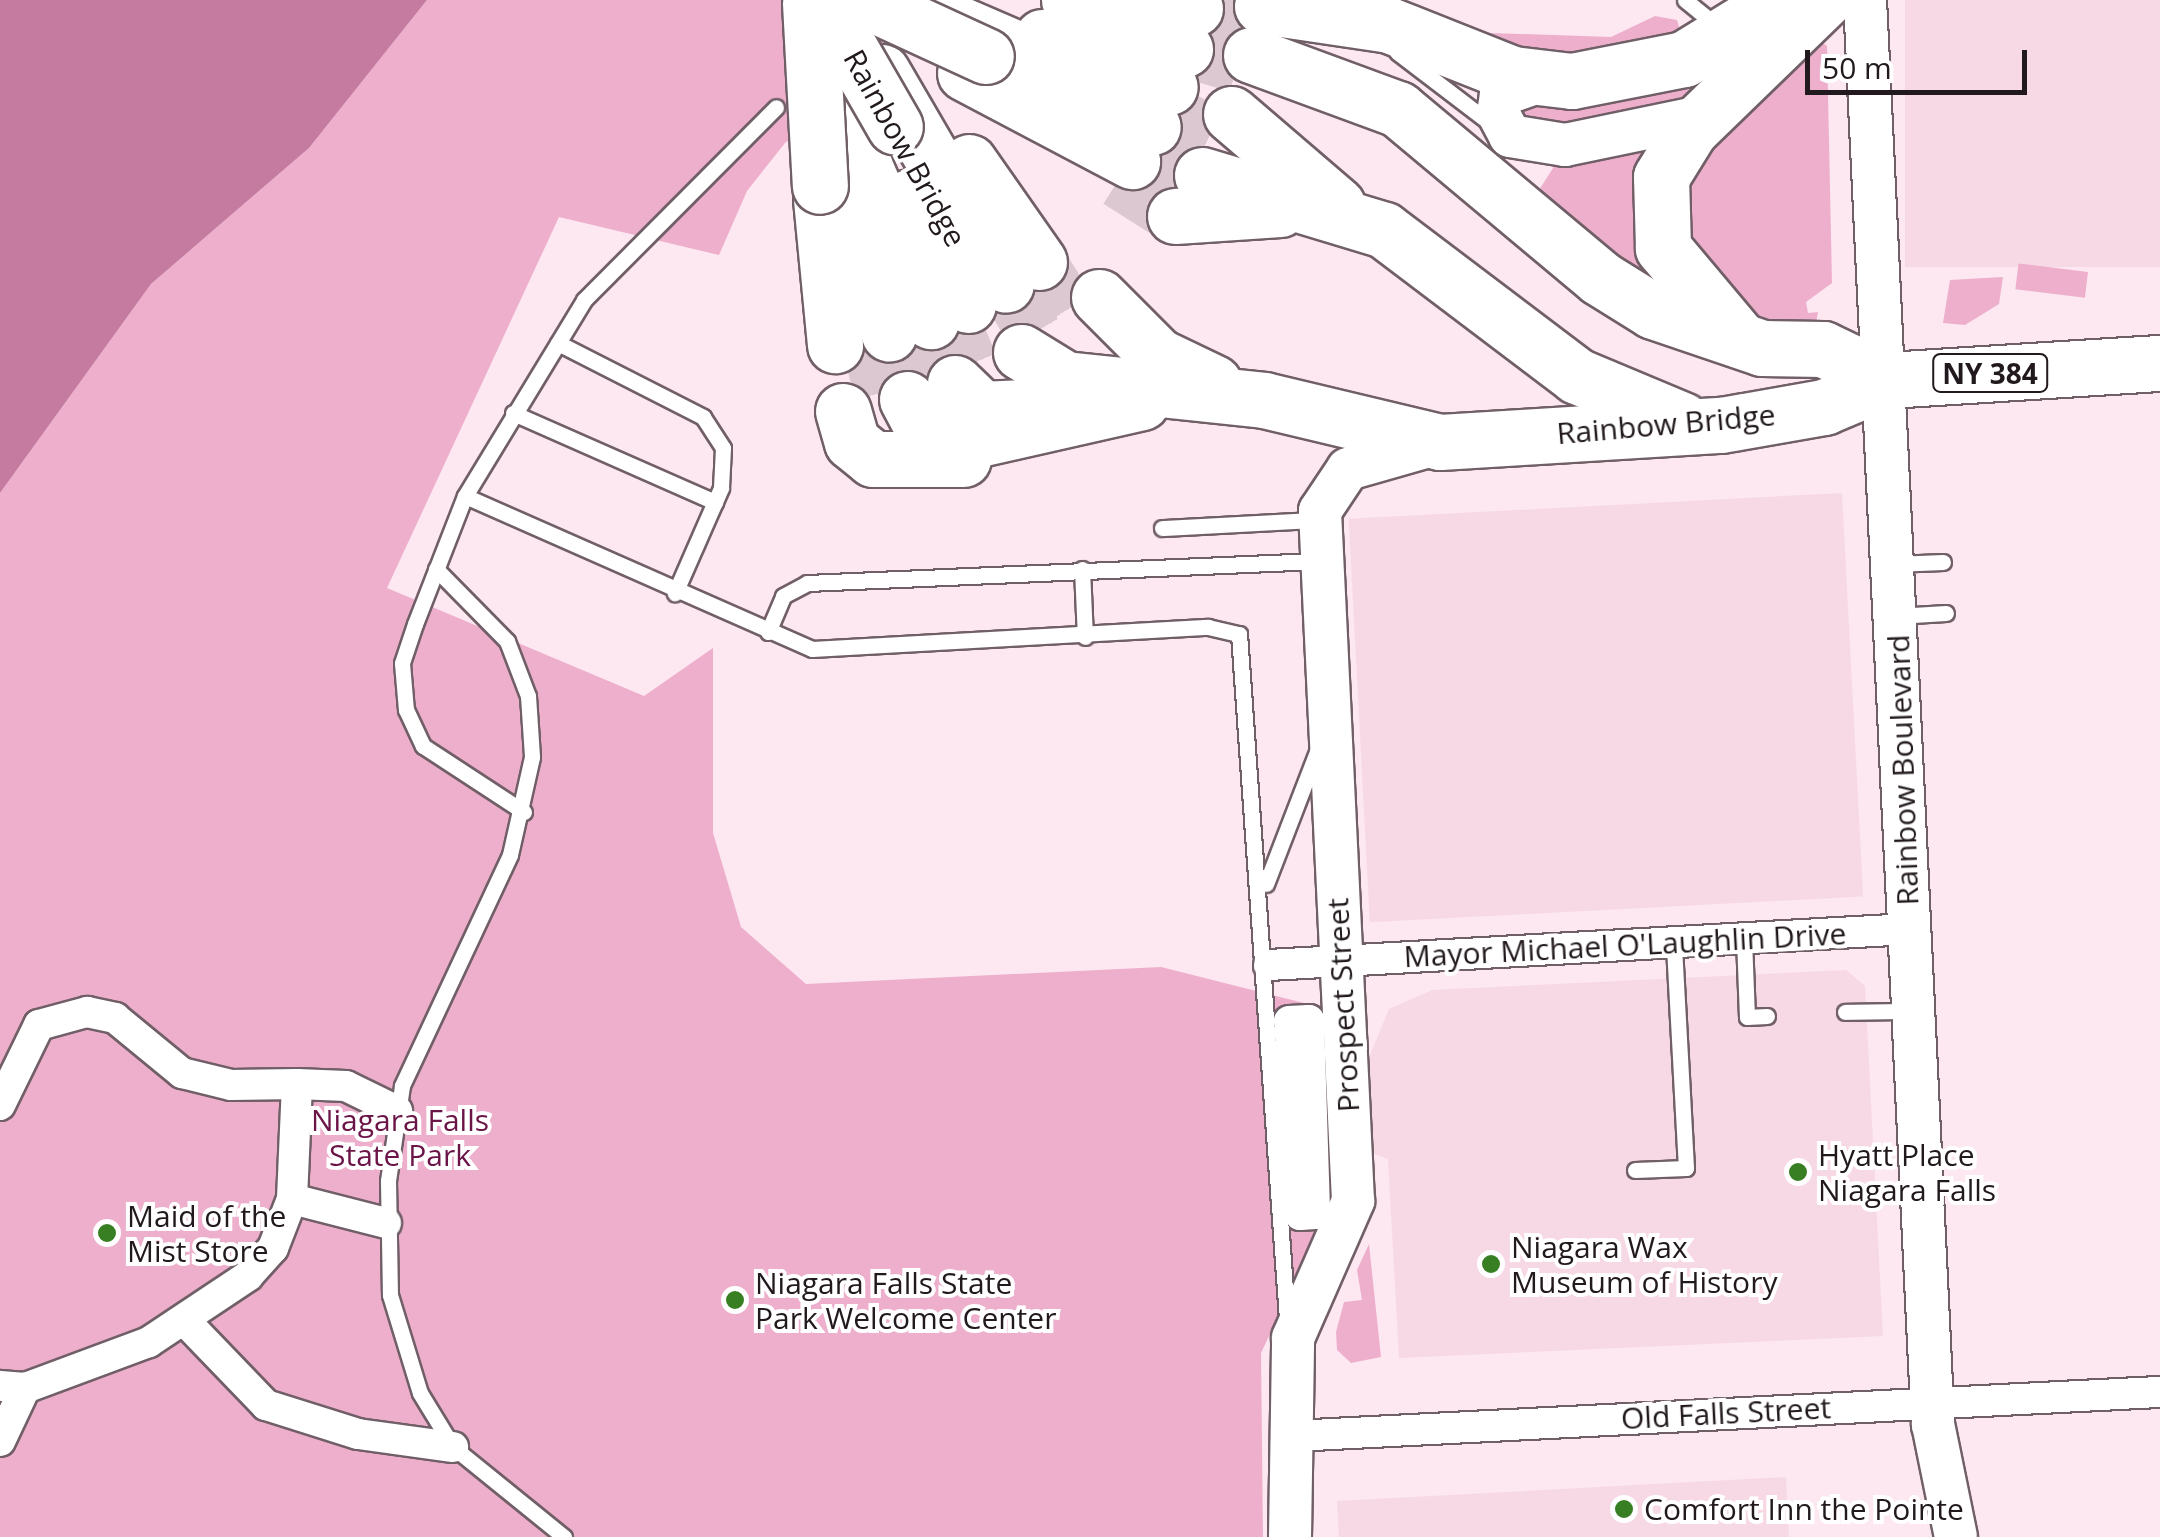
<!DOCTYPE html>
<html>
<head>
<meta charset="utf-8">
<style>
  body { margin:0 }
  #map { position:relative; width:2160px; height:1537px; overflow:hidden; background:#fde7f1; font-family:"Open Sans",sans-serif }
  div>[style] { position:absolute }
  .built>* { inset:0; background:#f7d9e6; transform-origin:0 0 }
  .green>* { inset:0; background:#edafcc; transform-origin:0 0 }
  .water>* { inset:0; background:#c47b9f }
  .highway-tunnel>* { height:55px; margin-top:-27.5px; transform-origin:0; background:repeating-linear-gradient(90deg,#dcc8d1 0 55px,transparent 0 83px) }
  .roads { filter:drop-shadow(2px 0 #715f67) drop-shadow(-2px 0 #715f67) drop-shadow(0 2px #715f67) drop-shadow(0 -2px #715f67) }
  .lane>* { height:15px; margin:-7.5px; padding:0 7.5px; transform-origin:7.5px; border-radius:7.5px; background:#fff }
  .street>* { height:30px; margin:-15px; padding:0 15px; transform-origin:15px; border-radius:15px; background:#fff }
  .secondary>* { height:42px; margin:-21px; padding:0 21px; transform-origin:21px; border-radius:21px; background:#fff }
  .highway>* { height:55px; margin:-27.5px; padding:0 27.5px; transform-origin:27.5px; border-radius:27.5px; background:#fff }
  .bridges { filter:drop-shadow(2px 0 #715f67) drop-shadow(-2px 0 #715f67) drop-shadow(0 2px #715f67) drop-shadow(0 -2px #715f67) }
  .highway-bridge>* { height:55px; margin:-27.5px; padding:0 27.5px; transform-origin:27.5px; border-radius:27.5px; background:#fff }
  .dots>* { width:28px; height:28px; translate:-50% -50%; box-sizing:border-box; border:5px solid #fff; border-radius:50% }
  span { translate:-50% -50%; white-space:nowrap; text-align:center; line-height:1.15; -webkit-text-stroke:8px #fff; paint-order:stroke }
  .shield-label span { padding:2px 8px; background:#fff; border:2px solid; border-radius:8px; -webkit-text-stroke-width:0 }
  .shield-label { font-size:28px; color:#21191d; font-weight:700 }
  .street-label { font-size:30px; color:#21191d }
  .park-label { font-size:30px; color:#6b1448 }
  .poi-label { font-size:30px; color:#21191d }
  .left { translate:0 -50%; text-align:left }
  .scale { position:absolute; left:1805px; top:50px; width:222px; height:45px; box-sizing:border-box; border:5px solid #21191d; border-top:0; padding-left:12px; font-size:30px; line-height:35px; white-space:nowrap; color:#21191d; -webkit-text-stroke:8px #fff; paint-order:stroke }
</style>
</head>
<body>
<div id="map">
  <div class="built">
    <i style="left:1905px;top:0;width:255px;height:267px"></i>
    <i style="left:1842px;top:493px;width:404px;height:494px;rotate:87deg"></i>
    <i style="clip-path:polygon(1846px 970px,1865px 986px,1883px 1336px,1399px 1358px,1388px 1159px,1372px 1153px,1367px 1062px,1389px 1009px,1432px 990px)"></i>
    <i style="clip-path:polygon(1786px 1477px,1789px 1537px,1339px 1537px,1337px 1501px)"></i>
  </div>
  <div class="green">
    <i style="clip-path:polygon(427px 0,973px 0,785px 143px,747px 191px,719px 255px,559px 217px,387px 588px,644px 696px,713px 648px,713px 833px,741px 927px,806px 984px,1161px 967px,1324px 1008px,1337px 1193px,1261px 1353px,1263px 1537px,0 1537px,0 493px,151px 284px,309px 148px)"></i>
    <i style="clip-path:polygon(1403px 0,1490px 33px,1611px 37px,1655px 16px,1677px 20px,1681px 34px,1552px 63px)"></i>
    <i style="clip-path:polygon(1813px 35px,1827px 46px,1832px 283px,1806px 302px,1808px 313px,1818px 312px,1815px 328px,1757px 329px,1683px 259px,1687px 160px)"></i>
    <i style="clip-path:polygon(1712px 68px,1699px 99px,1562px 136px,1507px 110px)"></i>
    <i style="clip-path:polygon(1655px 144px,1671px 284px,1651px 285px,1539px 190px,1555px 165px)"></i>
    <i style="left:2088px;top:272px;width:26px;height:70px;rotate:97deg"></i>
    <i style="clip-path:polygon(2003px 277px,1999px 304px,1965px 325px,1943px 323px,1950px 280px)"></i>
    <i style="clip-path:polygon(1369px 1244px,1381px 1357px,1351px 1363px,1337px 1350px,1336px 1332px,1344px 1302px,1362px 1300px,1357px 1270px)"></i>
  </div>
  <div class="water">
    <i style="clip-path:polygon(0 0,427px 0,309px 148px,151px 284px,0 493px)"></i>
  </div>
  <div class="highway-tunnel">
    <i style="left:1195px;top:8px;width:65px;rotate:11.5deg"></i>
    <i style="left:1185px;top:49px;width:66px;rotate:16.8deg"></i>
    <i style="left:1162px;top:108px;width:66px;rotate:27deg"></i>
    <i style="left:1143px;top:145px;width:66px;rotate:27deg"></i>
    <i style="left:1118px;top:180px;width:67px;rotate:32.3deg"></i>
    <i style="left:1039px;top:262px;width:65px;rotate:57.5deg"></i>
    <i style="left:1006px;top:285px;width:65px;rotate:59.5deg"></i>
    <i style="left:949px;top:313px;width:67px;rotate:67.2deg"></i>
    <i style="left:912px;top:328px;width:67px;rotate:70.8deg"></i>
    <i style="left:868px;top:339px;width:68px;rotate:75.6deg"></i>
  </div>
  <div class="roads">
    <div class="lane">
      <i style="left:1685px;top:0;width:41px;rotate:39.1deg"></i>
      <i style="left:1397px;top:52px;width:122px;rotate:37.3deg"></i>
      <i style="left:558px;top:343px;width:163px;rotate:27deg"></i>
      <i style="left:703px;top:417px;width:37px;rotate:57deg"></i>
      <i style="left:723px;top:448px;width:40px;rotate:92.9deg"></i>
      <i style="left:721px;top:488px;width:115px;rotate:113.7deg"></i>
      <i style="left:513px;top:413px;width:221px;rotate:23.8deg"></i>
      <i style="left:465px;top:496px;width:379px;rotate:23.8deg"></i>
      <i style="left:812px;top:649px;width:397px;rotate:-3.2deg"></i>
      <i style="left:1208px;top:627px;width:32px;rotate:13deg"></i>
      <i style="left:1239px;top:634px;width:687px;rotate:85.99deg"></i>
      <i style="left:1162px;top:528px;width:153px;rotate:-3deg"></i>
      <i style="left:1894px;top:564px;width:49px;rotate:-2.3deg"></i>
      <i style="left:436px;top:569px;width:101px;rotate:45.4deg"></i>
      <i style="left:507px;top:641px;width:59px;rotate:69.1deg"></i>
      <i style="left:528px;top:696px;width:61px;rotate:86.2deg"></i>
      <i style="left:532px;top:757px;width:100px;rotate:102.7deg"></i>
      <i style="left:510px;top:855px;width:255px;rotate:115.1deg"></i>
      <i style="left:402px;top:1086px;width:96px;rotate:98.4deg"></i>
      <i style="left:388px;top:1181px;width:114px;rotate:89deg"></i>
      <i style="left:390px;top:1295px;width:102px;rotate:73deg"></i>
      <i style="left:420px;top:1393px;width:63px;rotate:58.6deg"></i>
      <i style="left:453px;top:1447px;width:143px;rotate:39deg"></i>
      <i style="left:1082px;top:569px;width:68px;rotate:87.5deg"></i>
      <i style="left:1896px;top:616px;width:50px;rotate:-3.4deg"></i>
      <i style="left:768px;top:632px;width:39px;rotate:-67deg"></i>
      <i style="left:783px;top:596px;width:27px;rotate:-28deg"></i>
      <i style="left:807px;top:583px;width:510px;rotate:-2.47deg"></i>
      <i style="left:524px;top:812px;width:121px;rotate:-146.8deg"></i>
      <i style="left:423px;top:746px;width:40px;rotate:-115deg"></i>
      <i style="left:406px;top:710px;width:47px;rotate:-94.9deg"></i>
      <i style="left:402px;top:663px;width:41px;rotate:-71.6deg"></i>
      <i style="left:415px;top:624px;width:137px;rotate:-68.7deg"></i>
      <i style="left:465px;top:496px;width:229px;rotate:-58.7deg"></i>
      <i style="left:584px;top:300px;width:272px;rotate:-45.1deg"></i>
      <i style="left:1266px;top:884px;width:142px;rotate:-68.9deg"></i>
      <i style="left:1744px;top:939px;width:78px;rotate:87.8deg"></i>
      <i style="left:1747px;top:1017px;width:20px;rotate:-3deg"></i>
      <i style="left:1845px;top:1012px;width:66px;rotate:-0.9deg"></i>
      <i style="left:1635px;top:1170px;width:51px;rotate:-2.2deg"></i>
      <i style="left:1686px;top:1168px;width:225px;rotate:-93.1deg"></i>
    </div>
    <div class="street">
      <i style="left:1269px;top:965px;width:641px;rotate:-3.22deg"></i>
      <i style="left:1309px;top:1020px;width:194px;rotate:88.2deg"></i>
      <i style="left:1315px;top:1214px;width:15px;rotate:176deg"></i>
      <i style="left:1300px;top:1215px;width:194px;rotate:-93.2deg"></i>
      <i style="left:1289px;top:1021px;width:20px;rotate:-3deg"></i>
      <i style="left:297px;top:1084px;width:49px;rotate:2.3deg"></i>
      <i style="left:346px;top:1086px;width:57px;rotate:26.1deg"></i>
      <i style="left:0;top:1105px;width:89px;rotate:-64deg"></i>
      <i style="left:39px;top:1025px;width:50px;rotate:-15.2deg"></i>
      <i style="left:87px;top:1012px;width:29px;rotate:12deg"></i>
      <i style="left:115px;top:1018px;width:87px;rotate:39.4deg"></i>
      <i style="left:182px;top:1073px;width:50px;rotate:13.8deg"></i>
      <i style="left:231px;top:1085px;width:66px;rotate:-0.9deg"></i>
      <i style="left:297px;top:1084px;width:115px;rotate:92.5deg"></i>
      <i style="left:292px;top:1199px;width:53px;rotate:111.2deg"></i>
      <i style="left:273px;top:1248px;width:38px;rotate:132deg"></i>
      <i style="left:248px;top:1276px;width:119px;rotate:146.3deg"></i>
      <i style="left:149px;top:1342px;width:132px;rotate:159.6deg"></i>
      <i style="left:25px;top:1388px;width:25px;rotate:-175deg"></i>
      <i style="left:292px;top:1199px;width:97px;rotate:14.3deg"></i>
      <i style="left:187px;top:1323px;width:114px;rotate:46.1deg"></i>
      <i style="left:266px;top:1405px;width:96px;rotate:17.5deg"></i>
      <i style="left:358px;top:1434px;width:96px;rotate:7.8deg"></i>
      <i style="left:1293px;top:1436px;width:868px;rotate:-2.91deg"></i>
      <i style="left:0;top:1441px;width:59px;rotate:-64.7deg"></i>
    </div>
    <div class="secondary">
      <i style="left:1865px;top:0;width:1426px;rotate:87.27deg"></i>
      <i style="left:1933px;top:1424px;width:115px;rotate:78.5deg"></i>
      <i style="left:1547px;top:79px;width:49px;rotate:160.8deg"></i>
      <i style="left:1501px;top:95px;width:18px;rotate:99deg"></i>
      <i style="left:1498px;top:113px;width:26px;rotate:62deg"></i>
      <i style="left:1510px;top:136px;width:56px;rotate:9.3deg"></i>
      <i style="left:1565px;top:145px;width:143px;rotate:-11.7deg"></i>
      <i style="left:1290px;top:1537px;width:199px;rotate:-89.1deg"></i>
      <i style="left:1293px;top:1338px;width:150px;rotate:-66.3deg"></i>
      <i style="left:1353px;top:1201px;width:691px;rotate:-92.74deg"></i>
      <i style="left:1320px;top:511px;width:50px;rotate:-56.3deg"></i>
      <i style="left:1348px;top:469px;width:91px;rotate:-15.9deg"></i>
    </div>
    <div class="highway">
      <i style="left:1069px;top:0;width:126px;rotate:22.9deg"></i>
      <i style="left:1162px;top:0;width:34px;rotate:14deg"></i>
      <i style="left:1262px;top:6px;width:128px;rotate:8.5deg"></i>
      <i style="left:1389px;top:25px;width:133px;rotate:21.6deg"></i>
      <i style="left:1513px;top:74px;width:59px;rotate:6.8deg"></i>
      <i style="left:1572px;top:81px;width:114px;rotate:-11.1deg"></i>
      <i style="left:1684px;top:59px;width:113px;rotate:-31.6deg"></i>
      <i style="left:943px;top:17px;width:101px;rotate:23.3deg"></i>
      <i style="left:1036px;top:57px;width:136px;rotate:30.9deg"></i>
      <i style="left:1042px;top:37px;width:72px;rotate:11.2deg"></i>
      <i style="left:1113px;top:51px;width:67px;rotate:32.3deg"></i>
      <i style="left:1251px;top:55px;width:157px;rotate:20.2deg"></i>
      <i style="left:1398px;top:109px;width:263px;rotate:39.9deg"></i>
      <i style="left:1600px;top:278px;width:62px;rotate:31.9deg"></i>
      <i style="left:1653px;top:311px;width:115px;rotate:18.7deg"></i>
      <i style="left:1762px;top:348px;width:61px;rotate:0.9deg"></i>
      <i style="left:1823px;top:349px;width:72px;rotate:25.5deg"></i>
      <i style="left:882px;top:72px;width:246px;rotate:59.8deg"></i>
      <i style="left:965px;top:73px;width:189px;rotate:27.8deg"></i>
      <i style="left:851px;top:81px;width:85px;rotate:81.2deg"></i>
      <i style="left:864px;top:165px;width:170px;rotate:66.8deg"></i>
      <i style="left:1231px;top:114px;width:140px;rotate:40.6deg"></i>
      <i style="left:969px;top:162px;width:122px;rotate:55deg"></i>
      <i style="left:1202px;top:175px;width:190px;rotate:16.8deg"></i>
      <i style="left:1384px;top:230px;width:242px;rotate:37.1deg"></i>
      <i style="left:1577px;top:376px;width:114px;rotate:22.7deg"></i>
      <i style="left:909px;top:197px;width:123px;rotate:61.4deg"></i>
      <i style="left:821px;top:199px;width:147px;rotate:84.5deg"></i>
      <i style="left:1175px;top:216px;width:105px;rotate:-3.8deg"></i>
      <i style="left:857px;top:221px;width:117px;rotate:74.2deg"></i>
      <i style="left:1099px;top:297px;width:83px;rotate:45deg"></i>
      <i style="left:1158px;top:356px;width:62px;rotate:25.7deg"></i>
      <i style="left:1736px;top:335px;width:114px;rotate:-130deg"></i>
      <i style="left:1663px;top:248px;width:71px;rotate:-91.6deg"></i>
      <i style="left:1661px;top:177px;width:55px;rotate:-58.3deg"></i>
      <i style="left:1690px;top:130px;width:187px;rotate:-44.1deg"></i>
      <i style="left:1021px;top:352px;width:52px;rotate:31.5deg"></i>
      <i style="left:1065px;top:379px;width:200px;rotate:6deg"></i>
      <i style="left:1264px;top:400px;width:181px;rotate:13.4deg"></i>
      <i style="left:1440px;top:442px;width:282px;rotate:-3.5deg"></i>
      <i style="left:1721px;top:425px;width:105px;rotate:-9.9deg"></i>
      <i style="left:1824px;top:407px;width:69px;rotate:-22.9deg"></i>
      <i style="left:1888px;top:380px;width:273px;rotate:-3.6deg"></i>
      <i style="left:955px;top:383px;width:37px;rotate:44deg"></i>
      <i style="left:982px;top:409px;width:63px;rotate:-2.7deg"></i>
      <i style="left:907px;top:399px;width:36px;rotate:62deg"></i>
      <i style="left:924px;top:431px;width:43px;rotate:14.7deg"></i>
      <i style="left:966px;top:442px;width:180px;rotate:-12.8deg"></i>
      <i style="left:843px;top:411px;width:32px;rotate:74deg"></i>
      <i style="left:852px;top:442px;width:27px;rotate:39deg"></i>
      <i style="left:873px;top:459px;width:90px"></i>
    </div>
  </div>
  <div class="bridges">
    <div class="highway-bridge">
      <i style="left:822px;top:0;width:146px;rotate:60.1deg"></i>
      <i style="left:864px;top:0;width:134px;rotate:24.7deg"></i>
      <i style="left:810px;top:3px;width:183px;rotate:86.9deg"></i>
    </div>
  </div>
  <div class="dots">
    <i style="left:1798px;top:1172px;background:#387e23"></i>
    <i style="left:107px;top:1233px;background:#387e23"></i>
    <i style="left:1491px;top:1264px;background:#387e23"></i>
    <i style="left:735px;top:1300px;background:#387e23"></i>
    <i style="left:1624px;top:1509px;background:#387e23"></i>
  </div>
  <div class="shield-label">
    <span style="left:1990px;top:373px">NY 384</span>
  </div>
  <div class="street-label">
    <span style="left:905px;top:148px;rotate:61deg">Rainbow Bridge</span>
    <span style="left:1666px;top:424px;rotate:-5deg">Rainbow Bridge</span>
    <span style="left:1903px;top:770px;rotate:-92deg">Rainbow Boulevard</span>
    <span style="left:1625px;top:945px;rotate:-3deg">Mayor Michael O'Laughlin Drive</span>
    <span style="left:1343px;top:1005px;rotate:-93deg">Prospect Street</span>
    <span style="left:1726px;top:1413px;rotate:-3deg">Old Falls Street</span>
  </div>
  <div class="park-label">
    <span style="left:400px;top:1137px">Niagara Falls<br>State Park</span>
  </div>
  <div class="poi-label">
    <span class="left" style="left:1818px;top:1172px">Hyatt Place<br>Niagara Falls</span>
    <span class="left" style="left:127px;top:1233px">Maid of the<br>Mist Store</span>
    <span class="left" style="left:1511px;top:1264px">Niagara Wax<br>Museum of History</span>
    <span class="left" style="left:755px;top:1300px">Niagara Falls State<br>Park Welcome Center</span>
    <span class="left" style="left:1644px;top:1509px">Comfort Inn the Pointe</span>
  </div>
  <div class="scale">50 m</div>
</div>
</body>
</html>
